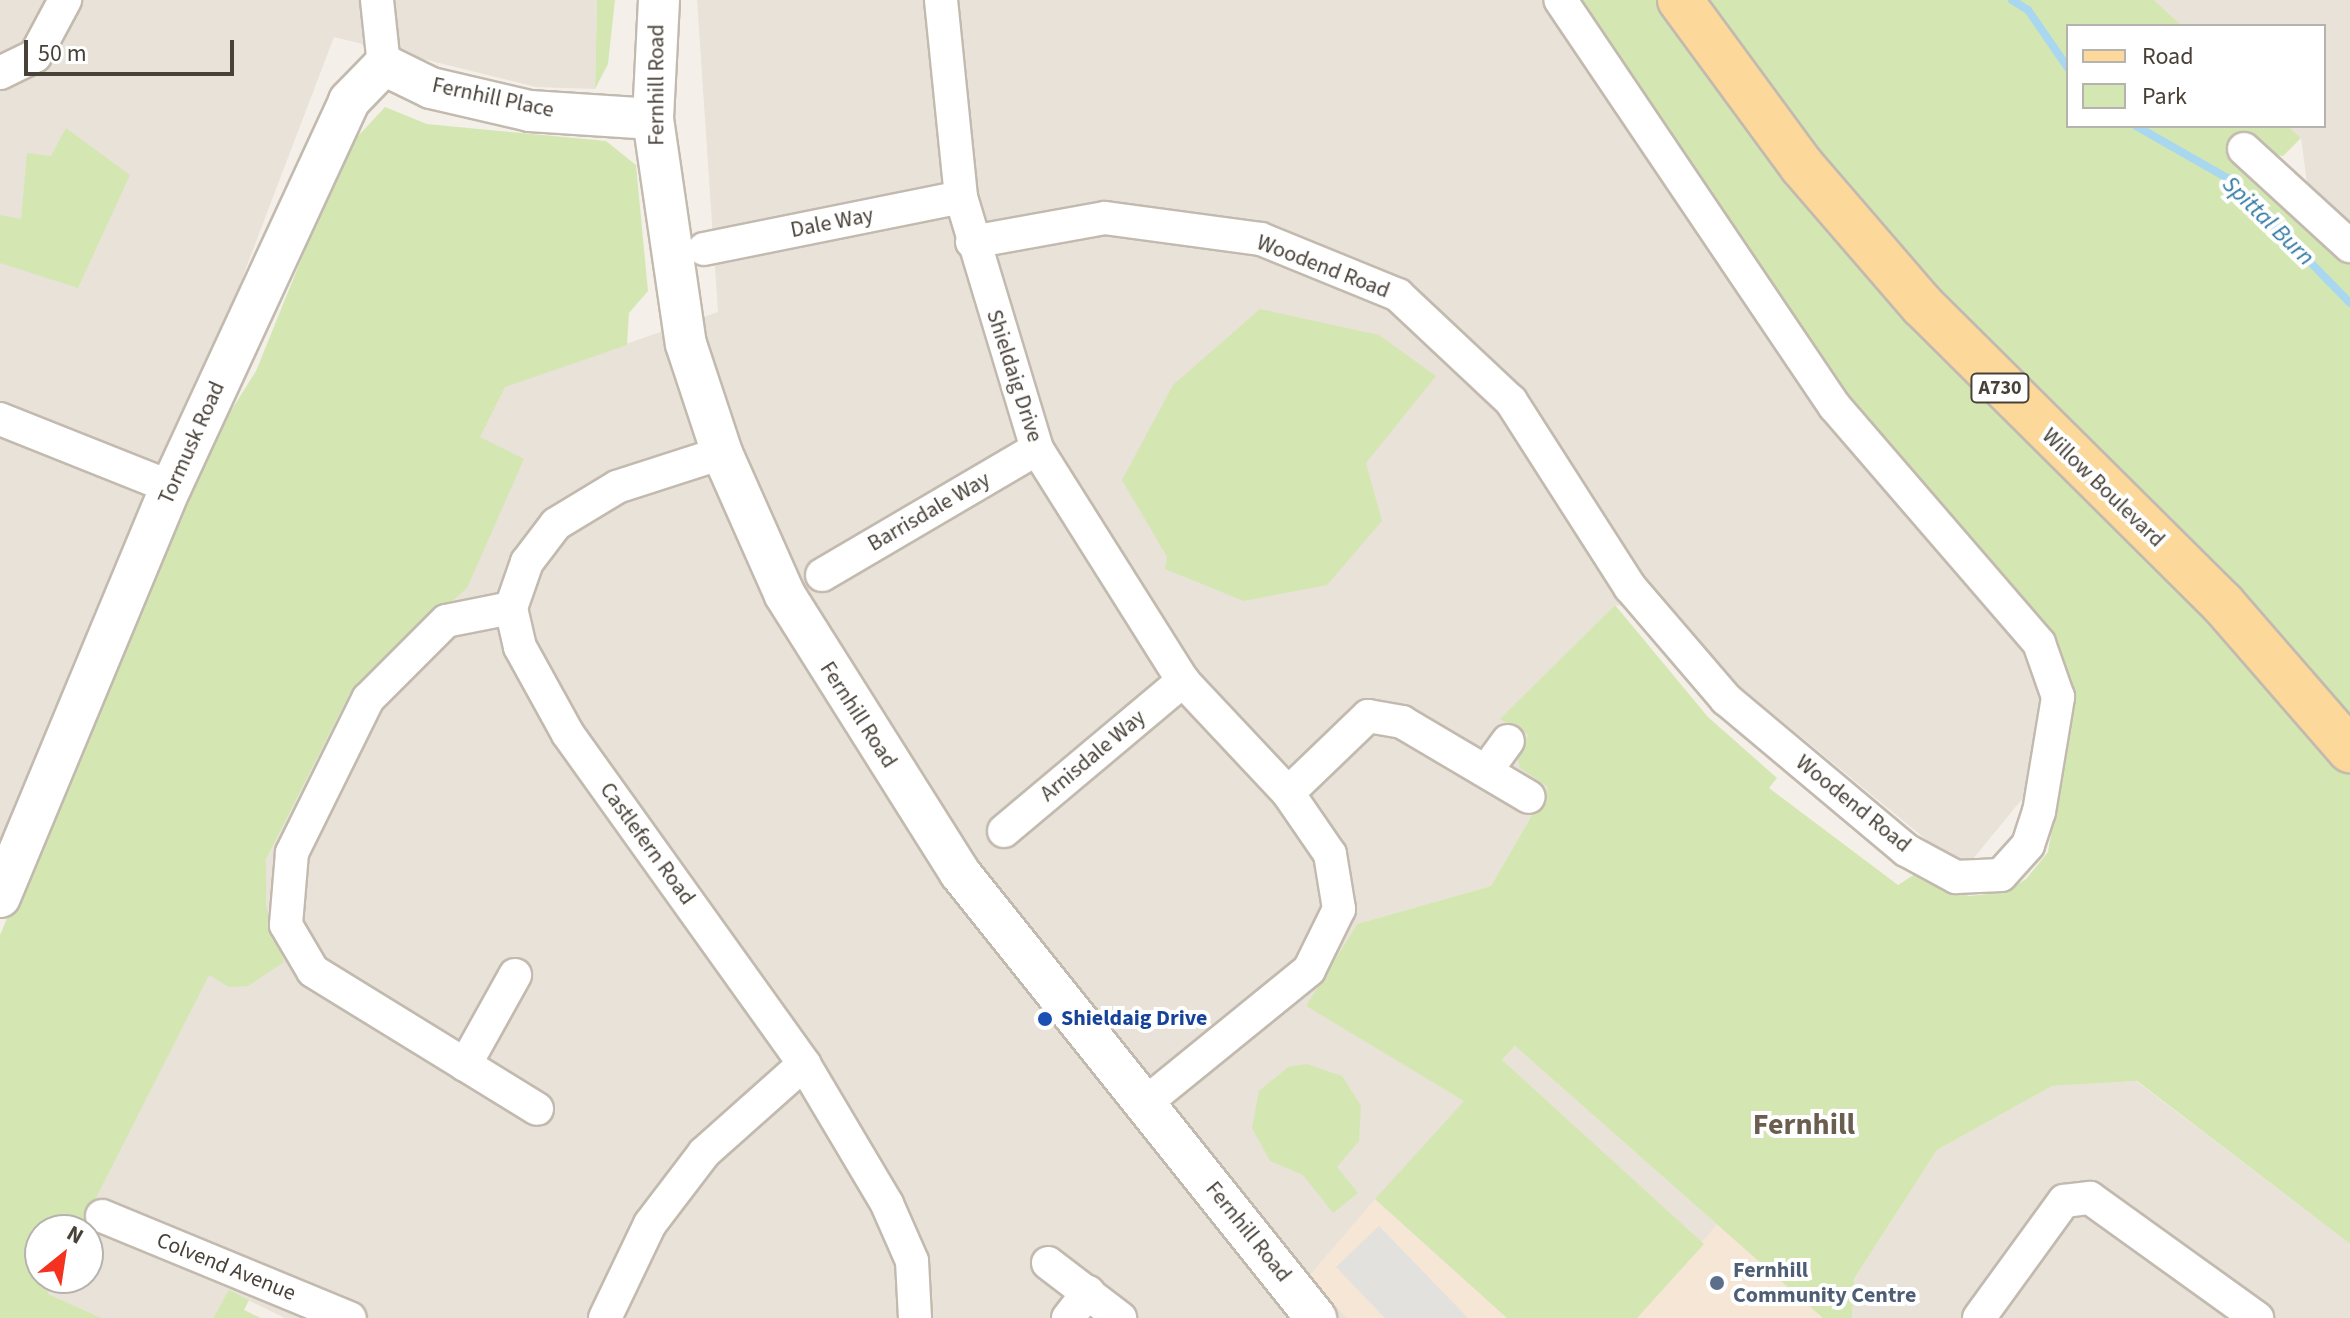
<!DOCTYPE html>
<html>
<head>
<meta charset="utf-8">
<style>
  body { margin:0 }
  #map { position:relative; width:2350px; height:1318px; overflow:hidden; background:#f4f0e9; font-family:"Source Sans 3",sans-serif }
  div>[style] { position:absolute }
  .residential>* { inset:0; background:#e8e2d8 }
  .commercial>* { inset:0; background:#f5e6d6 }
  .green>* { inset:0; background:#d4e7b3 }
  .parking>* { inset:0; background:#e3e1de }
  .stream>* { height:8px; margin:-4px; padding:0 4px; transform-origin:4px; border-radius:4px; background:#a8d7ef }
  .roads { filter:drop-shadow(2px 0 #c3baaf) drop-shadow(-2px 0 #c3baaf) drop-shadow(0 2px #c3baaf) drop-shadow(0 -2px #c3baaf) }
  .minor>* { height:32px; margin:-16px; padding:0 16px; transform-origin:16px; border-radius:16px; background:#fff }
  .tertiary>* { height:40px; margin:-20px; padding:0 20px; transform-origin:20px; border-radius:20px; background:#fff }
  .primary>* { height:44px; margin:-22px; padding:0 22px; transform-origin:22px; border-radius:22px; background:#fcd99b }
  .dots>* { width:22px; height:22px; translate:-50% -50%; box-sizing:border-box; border:4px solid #fff; border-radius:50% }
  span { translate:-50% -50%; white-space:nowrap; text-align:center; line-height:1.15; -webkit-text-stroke:8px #fff; paint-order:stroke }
  .shield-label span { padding:2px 6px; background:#fff; border:2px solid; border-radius:6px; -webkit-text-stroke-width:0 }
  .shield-label { font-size:20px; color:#484138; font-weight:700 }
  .street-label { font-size:22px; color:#484138 }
  .transit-label { font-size:22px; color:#164399; font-weight:700 }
  .left { translate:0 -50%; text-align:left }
  .service-label { font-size:22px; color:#4e5e75; font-weight:700 }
  .water-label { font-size:24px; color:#2f79a2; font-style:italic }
  .district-label { font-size:30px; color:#6b5e4f; font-weight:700 }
  .legend { position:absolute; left:2066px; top:24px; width:260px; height:104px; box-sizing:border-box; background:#fff; border:2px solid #b6b3af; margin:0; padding:10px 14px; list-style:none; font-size:24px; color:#484138 }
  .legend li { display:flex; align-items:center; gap:16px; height:40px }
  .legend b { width:40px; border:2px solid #b6b3af }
  .north { position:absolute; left:24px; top:1214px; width:80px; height:80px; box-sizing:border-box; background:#fff; border:2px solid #b6b3af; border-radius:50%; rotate:30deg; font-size:22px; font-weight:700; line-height:32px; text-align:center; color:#484138 }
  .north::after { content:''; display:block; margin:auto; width:28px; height:36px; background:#f53120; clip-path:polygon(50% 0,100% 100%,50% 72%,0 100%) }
  .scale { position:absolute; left:24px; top:40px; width:210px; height:36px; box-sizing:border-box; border:4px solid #484138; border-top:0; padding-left:10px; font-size:24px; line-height:28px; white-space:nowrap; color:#484138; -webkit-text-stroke:6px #fff; paint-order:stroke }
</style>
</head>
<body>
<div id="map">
  <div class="residential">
    <i style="clip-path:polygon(0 0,597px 0,595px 89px,536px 87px,334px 37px,161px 491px,0 877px)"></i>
    <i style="clip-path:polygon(697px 0,1575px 0,2066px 657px,2027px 793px,1968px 865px,1946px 856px,1721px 671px,1668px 613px,1615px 605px,1501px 719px,1528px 735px,1517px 755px,1548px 787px,1491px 886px,1357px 924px,1306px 1006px,1465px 1101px,1515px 1046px,1823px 1318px,285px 1318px,229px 1291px,213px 1318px,102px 1318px,48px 1294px,55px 1278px,88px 1278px,88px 1230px,80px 1230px,505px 386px,718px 312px)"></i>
    <i style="clip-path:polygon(2154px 0,2350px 0,2350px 223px,2307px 183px,2301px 138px,2288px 126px,2324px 126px,2324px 26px,2182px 26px)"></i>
    <i style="clip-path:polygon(2136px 1081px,2350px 1244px,2350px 1318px,1852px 1318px,1854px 1279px,1937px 1150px,2052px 1086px)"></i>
  </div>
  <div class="commercial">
    <i style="clip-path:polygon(1375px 1199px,1507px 1318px,1346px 1318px,1309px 1276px)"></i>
    <i style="clip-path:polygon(1718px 1223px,1823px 1318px,1637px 1318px)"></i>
  </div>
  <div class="green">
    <i style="clip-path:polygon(597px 0,615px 0,608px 64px,595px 89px)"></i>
    <i style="clip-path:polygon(1573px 0,2154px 0,2182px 26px,2068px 26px,2068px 126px,2288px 126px,2301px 138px,2283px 156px,2271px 154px,2350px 259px,2350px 1244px,2137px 1081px,2052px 1086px,1937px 1150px,1854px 1279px,1852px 1318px,1823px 1318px,1515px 1046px,1502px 1060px,1704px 1244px,1637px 1318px,1507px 1318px,1375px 1199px,1464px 1101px,1306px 1006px,1357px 924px,1491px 886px,1548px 787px,1520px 768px,1517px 756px,1528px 735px,1500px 719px,1615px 605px,1708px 717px,1777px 778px,1769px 788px,1898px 885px,1915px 874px,1969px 896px,2006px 892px,2026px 879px,2048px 852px,2070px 722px,2067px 676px,2053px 645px,1844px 390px)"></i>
    <i style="clip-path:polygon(385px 107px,427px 124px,606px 141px,636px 165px,648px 291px,629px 313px,627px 345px,505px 387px,480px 437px,524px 459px,467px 588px,351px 691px,266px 860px,266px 906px,284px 962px,248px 986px,229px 987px,209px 975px,80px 1230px,40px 1230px,40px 1278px,55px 1278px,48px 1294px,102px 1318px,0 1318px,0 935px,200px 460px,256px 371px,346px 149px)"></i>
    <i style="clip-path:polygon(66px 128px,130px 175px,78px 288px,0 263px,0 215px,21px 219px,27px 153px,51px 156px)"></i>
    <i style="clip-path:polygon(1260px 309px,1379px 335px,1436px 376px,1366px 463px,1382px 521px,1327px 585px,1244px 601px,1165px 569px,1167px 557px,1122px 480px,1173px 385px)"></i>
    <i style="clip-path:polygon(1307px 1064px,1342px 1076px,1361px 1106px,1359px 1141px,1337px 1167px,1358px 1193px,1333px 1213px,1303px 1175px,1270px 1161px,1252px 1128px,1259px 1091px,1288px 1067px)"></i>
    <i style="clip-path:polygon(229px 1290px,249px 1300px,244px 1310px,261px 1318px,213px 1318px)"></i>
  </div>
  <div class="parking">
    <i style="clip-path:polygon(1379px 1226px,1468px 1318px,1385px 1318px,1336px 1267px)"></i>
  </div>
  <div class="stream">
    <i style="left:2012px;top:0;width:19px;rotate:32deg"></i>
    <i style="left:2028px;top:10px;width:70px;rotate:55.4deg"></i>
    <i style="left:2136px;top:126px;width:107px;rotate:29.7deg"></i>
    <i style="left:2229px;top:179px;width:173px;rotate:45.7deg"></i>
  </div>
  <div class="roads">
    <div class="minor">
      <i style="left:377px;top:0;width:65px;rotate:83.9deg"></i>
      <i style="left:941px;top:0;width:198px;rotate:84.2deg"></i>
      <i style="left:961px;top:197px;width:263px;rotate:73.2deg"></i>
      <i style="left:1037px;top:449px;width:274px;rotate:57.8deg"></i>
      <i style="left:1183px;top:681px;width:154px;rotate:46.8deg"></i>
      <i style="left:1288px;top:793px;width:74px;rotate:55.5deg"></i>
      <i style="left:1330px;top:854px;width:56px;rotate:80.7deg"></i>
      <i style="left:1339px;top:909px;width:68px;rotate:116.2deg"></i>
      <i style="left:1309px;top:970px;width:213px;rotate:140.9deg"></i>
      <i style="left:0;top:73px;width:39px;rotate:-26deg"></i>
      <i style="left:35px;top:56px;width:64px;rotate:-61.8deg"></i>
      <i style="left:2244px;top:149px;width:144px;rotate:42.5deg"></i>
      <i style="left:972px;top:242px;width:135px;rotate:-10.2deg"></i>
      <i style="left:1105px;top:218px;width:157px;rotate:7.7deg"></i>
      <i style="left:1261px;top:239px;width:148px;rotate:22.2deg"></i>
      <i style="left:1398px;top:295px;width:155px;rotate:43.2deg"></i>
      <i style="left:1511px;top:401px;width:221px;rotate:57.4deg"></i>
      <i style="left:1630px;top:587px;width:148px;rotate:49.4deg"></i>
      <i style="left:1726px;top:699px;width:235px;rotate:40deg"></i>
      <i style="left:1906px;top:850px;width:57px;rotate:28.4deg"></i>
      <i style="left:1956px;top:877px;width:45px;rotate:-2.5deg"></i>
      <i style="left:2001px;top:875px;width:40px;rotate:-48deg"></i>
      <i style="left:2028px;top:845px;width:35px;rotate:-72deg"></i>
      <i style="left:2039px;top:812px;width:117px;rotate:-80.6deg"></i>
      <i style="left:2058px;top:697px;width:57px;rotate:-109.4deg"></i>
      <i style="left:2039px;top:643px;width:312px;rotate:-130.8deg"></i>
      <i style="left:1835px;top:407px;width:491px;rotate:-124deg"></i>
      <i style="left:704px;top:249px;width:262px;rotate:-11.4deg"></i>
      <i style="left:0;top:419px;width:184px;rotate:21.7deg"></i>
      <i style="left:722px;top:453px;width:110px;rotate:162.1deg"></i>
      <i style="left:617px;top:487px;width:71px;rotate:148.8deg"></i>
      <i style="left:556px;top:524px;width:48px;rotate:127.3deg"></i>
      <i style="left:527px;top:562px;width:49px;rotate:109.2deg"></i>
      <i style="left:511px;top:608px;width:40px;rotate:77deg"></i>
      <i style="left:520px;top:647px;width:99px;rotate:61.1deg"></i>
      <i style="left:568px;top:734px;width:406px;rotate:54.4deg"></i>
      <i style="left:804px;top:1064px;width:163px;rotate:59.3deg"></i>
      <i style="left:887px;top:1204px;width:62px;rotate:66.3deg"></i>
      <i style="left:912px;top:1261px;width:57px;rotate:87deg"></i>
      <i style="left:822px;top:575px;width:249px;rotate:-30.4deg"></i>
      <i style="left:511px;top:608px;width:66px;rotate:168.7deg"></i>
      <i style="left:446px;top:621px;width:110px;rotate:135deg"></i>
      <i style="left:368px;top:699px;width:172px;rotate:116.3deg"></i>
      <i style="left:292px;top:853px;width:72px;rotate:94.8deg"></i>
      <i style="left:286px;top:925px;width:53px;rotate:59.6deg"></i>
      <i style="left:313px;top:971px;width:263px;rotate:31.6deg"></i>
      <i style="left:1486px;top:771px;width:37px;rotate:-54deg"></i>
      <i style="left:1288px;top:793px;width:111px;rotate:-43.9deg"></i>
      <i style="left:1368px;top:716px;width:35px;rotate:10deg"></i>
      <i style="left:1402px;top:722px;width:147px;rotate:30.6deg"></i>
      <i style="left:1004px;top:831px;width:234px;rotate:-40deg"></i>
      <i style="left:465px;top:1065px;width:103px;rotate:-60.9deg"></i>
      <i style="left:102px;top:1216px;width:268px;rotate:22.4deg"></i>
      <i style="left:1048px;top:1263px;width:91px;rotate:37.4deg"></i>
      <i style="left:605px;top:1318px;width:104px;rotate:-64.4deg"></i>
      <i style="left:650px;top:1224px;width:89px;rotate:-52.7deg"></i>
      <i style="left:704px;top:1153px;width:134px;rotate:-41.7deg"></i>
      <i style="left:1068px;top:1318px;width:33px;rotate:-52deg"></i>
      <i style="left:1979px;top:1318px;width:145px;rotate:-54deg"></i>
      <i style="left:2064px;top:1201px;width:26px;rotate:-7deg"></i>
      <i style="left:2090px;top:1198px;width:206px;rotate:35.7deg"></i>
    </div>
    <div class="tertiary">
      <i style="left:659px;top:0;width:119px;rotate:92.9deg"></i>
      <i style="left:653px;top:119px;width:227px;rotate:81.7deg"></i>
      <i style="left:686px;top:344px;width:115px;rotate:71.7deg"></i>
      <i style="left:722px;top:453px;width:155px;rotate:66.1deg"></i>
      <i style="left:785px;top:595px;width:328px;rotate:57.8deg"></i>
      <i style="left:960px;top:873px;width:570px;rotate:51.34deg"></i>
      <i style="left:0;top:897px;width:444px;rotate:-67.4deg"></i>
      <i style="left:171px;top:487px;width:425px;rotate:-65.2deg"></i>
      <i style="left:349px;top:101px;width:50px;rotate:-45.8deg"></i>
      <i style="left:384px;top:65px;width:52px;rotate:26.1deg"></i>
      <i style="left:431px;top:88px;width:102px;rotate:13.1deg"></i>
      <i style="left:530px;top:111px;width:123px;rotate:3.7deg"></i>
    </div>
    <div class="primary">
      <i style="left:1680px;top:0;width:206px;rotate:53.7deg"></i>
      <i style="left:1802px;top:166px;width:185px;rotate:49.2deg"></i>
      <i style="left:1923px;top:306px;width:423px;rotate:44.8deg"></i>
      <i style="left:2223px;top:604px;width:194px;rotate:49deg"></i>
    </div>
  </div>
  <div class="dots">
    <i style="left:1045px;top:1019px;background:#1a4fb4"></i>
    <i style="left:1717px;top:1283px;background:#5c6f8a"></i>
  </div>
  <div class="shield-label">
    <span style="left:2000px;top:388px">A730</span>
  </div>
  <div class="street-label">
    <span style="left:657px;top:85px;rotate:-90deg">Fernhill Road</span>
    <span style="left:493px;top:98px;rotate:12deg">Fernhill Place</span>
    <span style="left:832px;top:223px;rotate:-11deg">Dale Way</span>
    <span style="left:1323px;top:267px;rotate:21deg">Woodend Road</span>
    <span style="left:1014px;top:376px;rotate:72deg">Shieldaig Drive</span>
    <span style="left:192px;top:443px;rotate:-66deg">Tormusk Road</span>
    <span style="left:2103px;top:488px;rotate:44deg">Willow Boulevard</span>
    <span style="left:929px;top:512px;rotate:-30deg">Barrisdale Way</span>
    <span style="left:858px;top:715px;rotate:57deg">Fernhill Road</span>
    <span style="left:1093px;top:756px;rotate:-40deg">Arnisdale Way</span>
    <span style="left:1853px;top:804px;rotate:39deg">Woodend Road</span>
    <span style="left:647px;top:844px;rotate:54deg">Castlefern Road</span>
    <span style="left:1248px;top:1232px;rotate:51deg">Fernhill Road</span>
    <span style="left:226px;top:1267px;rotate:22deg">Colvend Avenue</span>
  </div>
  <div class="transit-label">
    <span class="left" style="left:1061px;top:1019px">Shieldaig Drive</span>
  </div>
  <div class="service-label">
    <span class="left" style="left:1733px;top:1283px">Fernhill<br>Community Centre</span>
  </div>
  <div class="water-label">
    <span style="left:2268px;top:221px;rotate:44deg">Spittal Burn</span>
  </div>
  <div class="district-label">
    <span style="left:1804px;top:1125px">Fernhill</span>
  </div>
  <ul class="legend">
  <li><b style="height:10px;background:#fcd99b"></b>Road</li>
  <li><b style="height:22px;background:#d4e7b3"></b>Park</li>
  </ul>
  <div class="north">N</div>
  <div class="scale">50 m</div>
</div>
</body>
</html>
